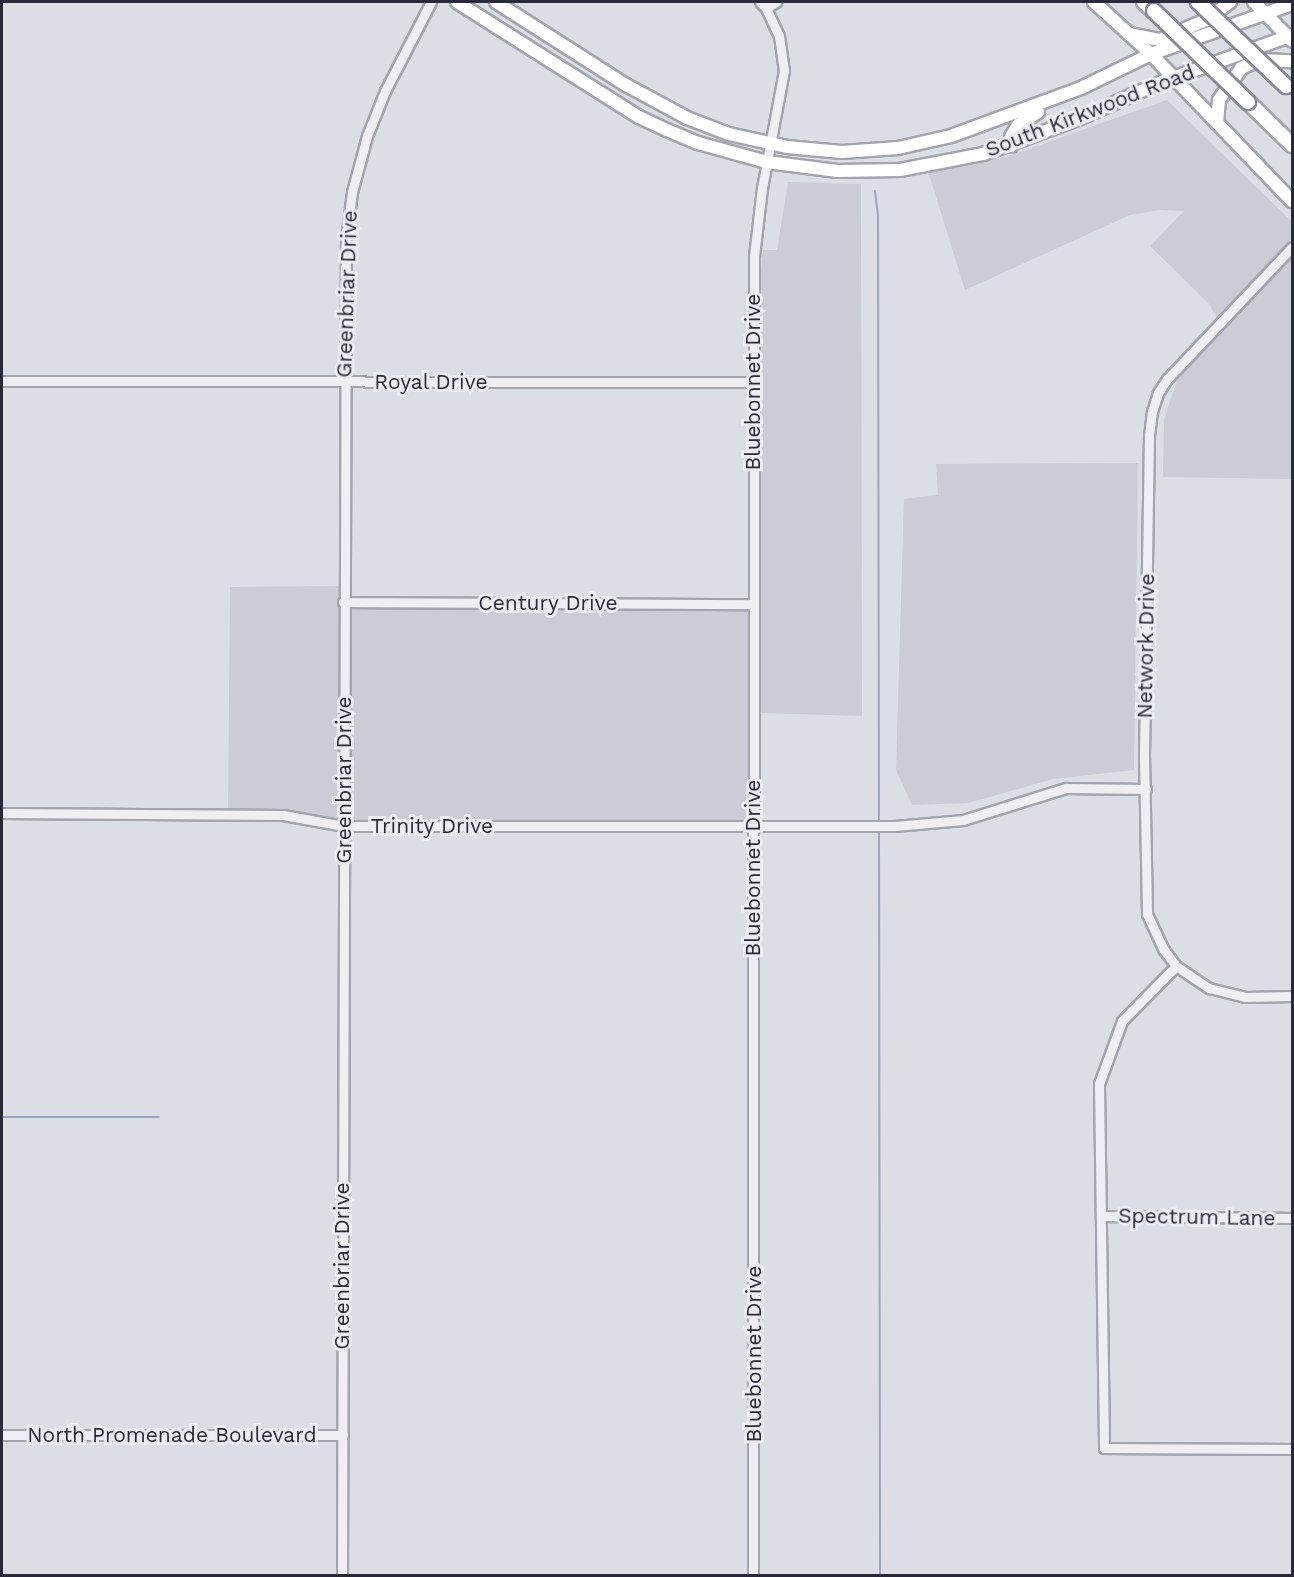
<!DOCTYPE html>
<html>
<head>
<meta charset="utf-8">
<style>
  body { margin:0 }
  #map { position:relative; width:1294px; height:1577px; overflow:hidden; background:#dcdee5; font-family:"Work Sans",sans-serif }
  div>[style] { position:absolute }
  .built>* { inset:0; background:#cbccd5 }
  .stream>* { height:2px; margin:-1px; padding:0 1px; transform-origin:1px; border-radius:1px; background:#9ba4c1 }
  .roads { filter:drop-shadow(2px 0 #a2a4ae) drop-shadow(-2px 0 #a2a4ae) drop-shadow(0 2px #a2a4ae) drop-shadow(0 -2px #a2a4ae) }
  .minor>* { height:9px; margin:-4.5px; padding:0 4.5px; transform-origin:4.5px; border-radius:4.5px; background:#efeff3 }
  .major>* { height:12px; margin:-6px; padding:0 6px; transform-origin:6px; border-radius:6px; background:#fff }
  .highway>* { height:14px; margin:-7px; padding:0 7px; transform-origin:7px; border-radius:7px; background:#fff }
  .bridges { filter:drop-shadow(2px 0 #868899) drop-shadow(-2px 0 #868899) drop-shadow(0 2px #868899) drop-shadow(0 -2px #868899) }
  .highway-bridge>* { height:14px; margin:-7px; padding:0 7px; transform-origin:7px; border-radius:7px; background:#fff }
  span { translate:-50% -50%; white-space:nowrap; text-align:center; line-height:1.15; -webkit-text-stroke:6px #ebedf3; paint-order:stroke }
  .street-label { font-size:21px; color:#282a39 }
  .frame { position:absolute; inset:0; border:3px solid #282a39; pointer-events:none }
</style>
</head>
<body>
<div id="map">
  <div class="built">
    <i style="clip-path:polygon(1167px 100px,1292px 222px,1292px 479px,1163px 477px,1164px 419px,1177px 381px,1222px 327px,1210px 305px,1150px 246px,1184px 211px,1160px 210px,1130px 215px,965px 290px,928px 171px,967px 166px,1006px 157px)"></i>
    <i style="clip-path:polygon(788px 182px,861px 184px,862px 716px,761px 713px,761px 271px,763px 250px,777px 250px)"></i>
    <i style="clip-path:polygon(1138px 463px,1134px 770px,1053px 779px,968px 803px,912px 805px,896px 770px,904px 499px,938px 495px,936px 464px)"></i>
    <i style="clip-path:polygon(343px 586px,343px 602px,753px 604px,753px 826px,344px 826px,300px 817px,228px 814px,230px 587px)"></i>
  </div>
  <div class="stream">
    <i style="left:875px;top:191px;width:24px;rotate:83deg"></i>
    <i style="left:878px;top:215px;width:608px;rotate:89.91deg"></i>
    <i style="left:879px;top:828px;width:748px;rotate:89.92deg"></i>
    <i style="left:2px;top:1117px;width:157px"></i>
  </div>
  <div class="roads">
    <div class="minor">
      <i style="left:766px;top:8px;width:12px;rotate:-31deg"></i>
      <i style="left:1292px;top:247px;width:182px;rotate:133.4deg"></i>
      <i style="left:1167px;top:379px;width:17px;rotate:123deg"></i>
      <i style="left:1158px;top:393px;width:19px;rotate:108deg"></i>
      <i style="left:1152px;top:411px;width:25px;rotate:97deg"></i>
      <i style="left:1149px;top:436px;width:320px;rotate:90.9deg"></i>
      <i style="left:1144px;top:756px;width:158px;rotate:88.9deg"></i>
      <i style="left:1147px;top:914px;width:40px;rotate:65deg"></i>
      <i style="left:1164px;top:950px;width:20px;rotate:53deg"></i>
      <i style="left:1176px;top:966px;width:40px;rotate:34deg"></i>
      <i style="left:1209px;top:988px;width:37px;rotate:14deg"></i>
      <i style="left:1245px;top:997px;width:47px;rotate:-1.2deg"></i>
      <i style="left:2px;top:381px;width:751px;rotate:0.08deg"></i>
      <i style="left:343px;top:602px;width:410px;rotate:0.3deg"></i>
      <i style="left:2px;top:813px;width:281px;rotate:0.4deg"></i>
      <i style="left:283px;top:815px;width:62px;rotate:10.2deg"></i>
      <i style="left:344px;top:826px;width:551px"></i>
      <i style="left:895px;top:826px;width:68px;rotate:-5deg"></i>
      <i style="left:963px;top:820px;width:108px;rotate:-17.3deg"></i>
      <i style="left:1066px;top:788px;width:80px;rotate:0.7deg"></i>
      <i style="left:1176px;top:966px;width:77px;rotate:134.5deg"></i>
      <i style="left:1122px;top:1021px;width:67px;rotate:110.1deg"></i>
      <i style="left:1099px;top:1084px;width:364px;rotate:89.2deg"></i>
      <i style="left:1104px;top:1448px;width:188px;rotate:0.3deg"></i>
      <i style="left:1102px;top:1216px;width:190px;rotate:0.6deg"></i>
      <i style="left:2px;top:1435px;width:341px"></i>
      <i style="left:342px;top:1576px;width:1337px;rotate:-89.83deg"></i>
      <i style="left:346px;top:239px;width:47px;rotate:-82.7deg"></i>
      <i style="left:352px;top:192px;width:58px;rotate:-75deg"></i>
      <i style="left:367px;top:136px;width:48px;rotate:-68.2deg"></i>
      <i style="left:385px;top:91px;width:100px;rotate:-62.7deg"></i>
      <i style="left:753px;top:1576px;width:1320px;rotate:-89.96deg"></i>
      <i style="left:754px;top:256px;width:68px;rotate:-83.3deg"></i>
      <i style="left:762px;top:188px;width:119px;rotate:-79.4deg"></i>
      <i style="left:784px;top:71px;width:35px;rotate:-98deg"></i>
      <i style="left:779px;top:36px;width:31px;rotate:-115deg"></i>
      <i style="left:766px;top:8px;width:8px;rotate:-135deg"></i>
    </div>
    <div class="major">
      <i style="left:457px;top:2px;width:215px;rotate:32.3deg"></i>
      <i style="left:639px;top:117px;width:31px;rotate:25deg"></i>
      <i style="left:667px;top:130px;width:34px;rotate:23deg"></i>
      <i style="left:698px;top:143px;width:72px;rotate:15.4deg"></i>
      <i style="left:767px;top:162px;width:71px;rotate:7.3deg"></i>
      <i style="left:837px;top:171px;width:63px;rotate:-0.9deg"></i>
      <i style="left:900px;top:170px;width:85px;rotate:-10.9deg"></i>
      <i style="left:983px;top:154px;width:101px;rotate:-20.2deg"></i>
      <i style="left:1078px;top:119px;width:92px;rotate:-23.8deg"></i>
      <i style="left:1162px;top:82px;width:138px;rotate:-19.9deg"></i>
      <i style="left:496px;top:2px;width:154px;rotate:32.6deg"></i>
      <i style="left:626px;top:85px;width:69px;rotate:28.4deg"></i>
      <i style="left:687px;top:118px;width:45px;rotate:20.9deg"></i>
      <i style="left:729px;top:134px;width:59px;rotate:12.6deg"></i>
      <i style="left:787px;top:147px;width:55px;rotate:5.2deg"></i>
      <i style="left:842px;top:152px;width:56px;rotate:-4.1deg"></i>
      <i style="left:898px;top:148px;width:54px;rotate:-12.8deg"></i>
      <i style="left:951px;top:136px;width:139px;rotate:-20.3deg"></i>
      <i style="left:1081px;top:88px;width:78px;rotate:-25.9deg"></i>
      <i style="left:1151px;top:54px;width:150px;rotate:-19.5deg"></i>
      <i style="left:1094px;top:2px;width:77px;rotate:42.4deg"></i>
      <i style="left:1151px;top:54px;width:204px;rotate:46.2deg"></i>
      <i style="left:1254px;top:2px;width:54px;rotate:45.7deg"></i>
      <i style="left:1129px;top:34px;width:32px;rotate:11deg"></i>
      <i style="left:1160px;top:40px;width:50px;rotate:-23.5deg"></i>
      <i style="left:1206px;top:20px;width:30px;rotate:-37deg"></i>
      <i style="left:1217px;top:123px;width:23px;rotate:-85deg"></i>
      <i style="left:1219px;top:100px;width:39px;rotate:-55deg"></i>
      <i style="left:1241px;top:68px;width:20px;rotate:-24deg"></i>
      <i style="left:1259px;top:60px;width:33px;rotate:2deg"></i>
      <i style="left:1011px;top:146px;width:9px;rotate:-90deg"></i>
      <i style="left:1011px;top:137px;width:14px;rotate:-60deg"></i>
      <i style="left:1018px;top:125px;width:24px;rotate:-33deg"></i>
    </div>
    <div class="highway">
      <i style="left:1144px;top:2px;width:13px;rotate:42deg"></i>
      <i style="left:1248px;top:102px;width:62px;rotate:44.3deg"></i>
    </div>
  </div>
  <div class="bridges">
    <div class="highway-bridge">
      <i style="left:1198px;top:2px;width:122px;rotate:43.7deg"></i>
      <i style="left:1154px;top:11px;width:131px;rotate:44.1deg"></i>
    </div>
  </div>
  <div class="street-label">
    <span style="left:1090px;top:111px;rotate:-21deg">South Kirkwood Road</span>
    <span style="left:347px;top:294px;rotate:-88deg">Greenbriar Drive</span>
    <span style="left:431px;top:382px">Royal Drive</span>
    <span style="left:753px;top:382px;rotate:-90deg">Bluebonnet Drive</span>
    <span style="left:548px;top:603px">Century Drive</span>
    <span style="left:1146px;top:646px;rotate:-89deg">Network Drive</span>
    <span style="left:344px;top:780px;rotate:-90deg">Greenbriar Drive</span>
    <span style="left:432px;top:826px">Trinity Drive</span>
    <span style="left:753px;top:868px;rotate:-90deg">Bluebonnet Drive</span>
    <span style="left:1197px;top:1217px;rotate:1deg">Spectrum Lane</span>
    <span style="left:342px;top:1266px;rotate:-90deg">Greenbriar Drive</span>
    <span style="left:754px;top:1354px;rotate:-90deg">Bluebonnet Drive</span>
    <span style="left:172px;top:1435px">North Promenade Boulevard</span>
  </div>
  <div class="frame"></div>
</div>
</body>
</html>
